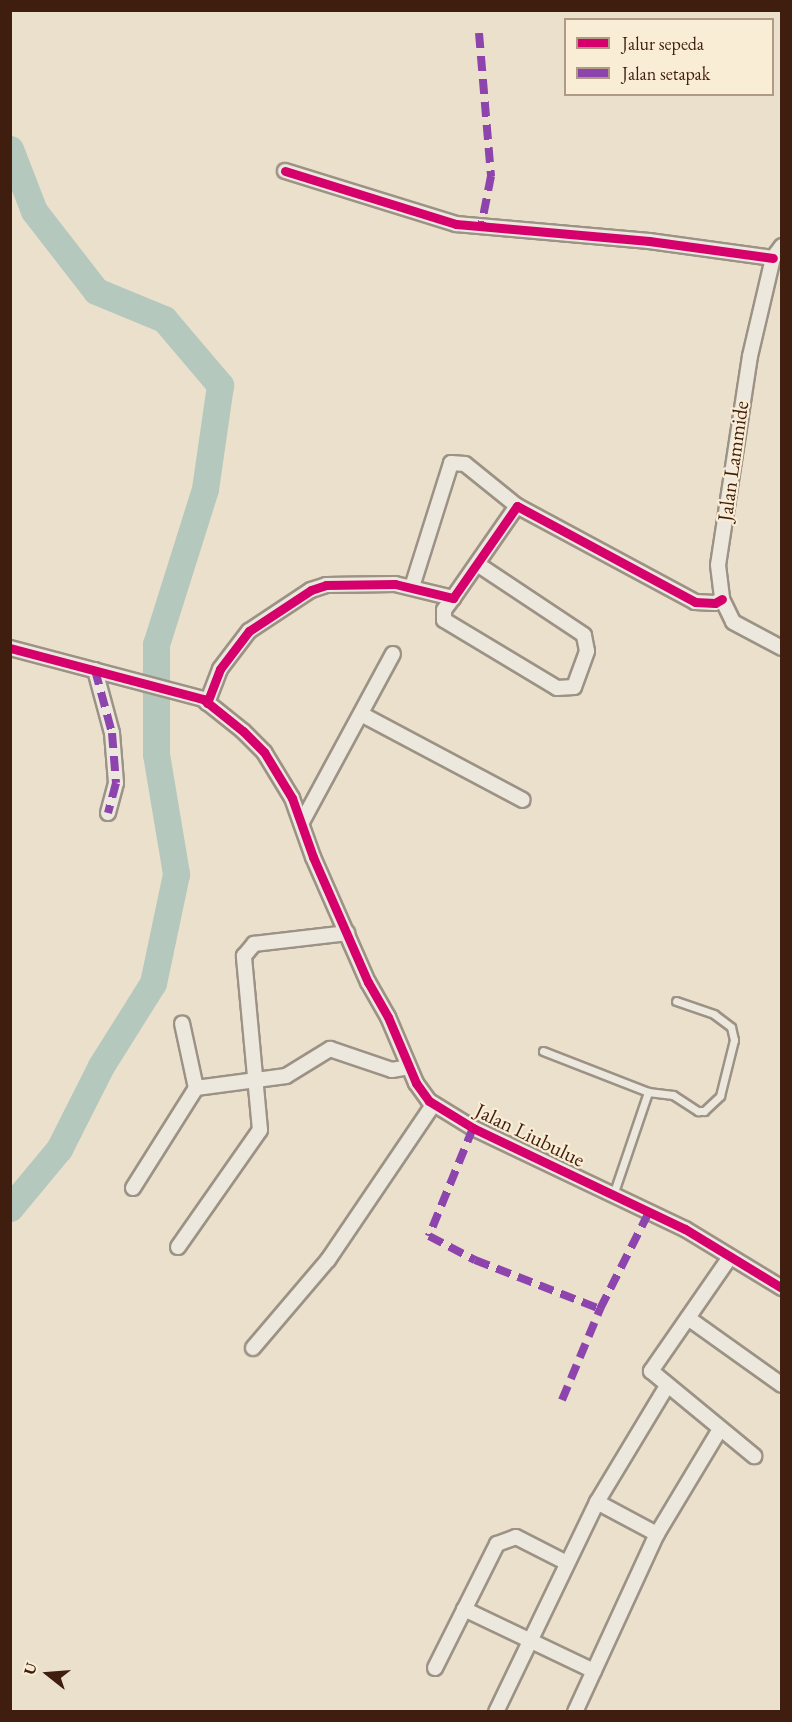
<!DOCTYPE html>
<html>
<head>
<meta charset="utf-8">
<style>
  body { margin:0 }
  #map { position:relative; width:792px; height:1722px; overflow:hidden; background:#eae0cc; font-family:"EB Garamond",serif }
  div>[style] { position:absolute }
  .river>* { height:27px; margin:-13.5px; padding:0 13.5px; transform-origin:13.5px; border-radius:13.5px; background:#b5c8bd }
  .roads { filter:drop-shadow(2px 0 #9c9285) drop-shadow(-2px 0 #9c9285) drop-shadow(0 2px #9c9285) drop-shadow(0 -2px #9c9285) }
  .service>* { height:7px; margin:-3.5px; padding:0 3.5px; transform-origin:3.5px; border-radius:3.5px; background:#ede8de }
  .minor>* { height:14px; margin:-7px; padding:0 7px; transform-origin:7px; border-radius:7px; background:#ede8de }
  .quiet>* { height:8px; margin-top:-4px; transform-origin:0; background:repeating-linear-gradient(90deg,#8e44ad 0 15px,transparent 0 23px) }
  .cycleway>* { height:9px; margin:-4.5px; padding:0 4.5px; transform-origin:4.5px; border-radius:4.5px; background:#d6006c }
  span { translate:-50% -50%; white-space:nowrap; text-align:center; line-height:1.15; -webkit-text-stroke:4.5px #faedd5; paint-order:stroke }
  .street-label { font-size:21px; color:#3f1d0f }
  .frame { position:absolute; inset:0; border:12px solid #3f1d0f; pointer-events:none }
  .legend { position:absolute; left:564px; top:18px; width:210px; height:78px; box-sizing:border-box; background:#faedd5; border:2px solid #af9a86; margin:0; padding:8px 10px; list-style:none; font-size:18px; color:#3f1d0f }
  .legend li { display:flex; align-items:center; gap:12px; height:30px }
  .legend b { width:30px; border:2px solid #af9a86 }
  .north { position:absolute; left:18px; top:1644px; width:60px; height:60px; -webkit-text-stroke:4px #faedd5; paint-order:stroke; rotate:287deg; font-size:16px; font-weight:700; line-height:24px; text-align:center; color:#3f1d0f }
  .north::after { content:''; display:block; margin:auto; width:21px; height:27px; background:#3f1d0f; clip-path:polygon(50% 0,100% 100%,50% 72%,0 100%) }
</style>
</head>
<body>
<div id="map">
  <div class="river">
    <i style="left:10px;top:149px;width:66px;rotate:68.8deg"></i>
    <i style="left:34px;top:211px;width:101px;rotate:52.2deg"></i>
    <i style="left:96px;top:291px;width:74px;rotate:22.4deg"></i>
    <i style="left:164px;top:319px;width:87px;rotate:49.7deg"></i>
    <i style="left:220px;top:385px;width:105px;rotate:98.2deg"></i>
    <i style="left:205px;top:489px;width:163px;rotate:107.5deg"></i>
    <i style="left:156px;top:644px;width:110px;rotate:90deg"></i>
    <i style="left:156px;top:754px;width:122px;rotate:80.5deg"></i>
    <i style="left:176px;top:874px;width:111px;rotate:101.9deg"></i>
    <i style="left:153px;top:983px;width:98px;rotate:122.1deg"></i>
    <i style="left:101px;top:1066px;width:93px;rotate:116.8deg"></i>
    <i style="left:59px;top:1149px;width:77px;rotate:129.7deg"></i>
  </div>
  <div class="roads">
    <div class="service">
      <i style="left:543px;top:1051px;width:113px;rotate:21.3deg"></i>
      <i style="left:648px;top:1092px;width:25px;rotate:7deg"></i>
      <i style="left:673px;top:1095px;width:30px;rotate:33deg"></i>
      <i style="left:698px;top:1111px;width:6px"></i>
      <i style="left:704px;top:1111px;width:22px;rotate:-43deg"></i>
      <i style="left:720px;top:1096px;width:58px;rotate:-76deg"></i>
      <i style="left:734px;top:1040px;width:13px;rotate:-103deg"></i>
      <i style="left:731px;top:1027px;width:21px;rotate:-143deg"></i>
      <i style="left:714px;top:1014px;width:40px;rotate:-161.1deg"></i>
      <i style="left:613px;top:1195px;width:109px;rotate:-71.2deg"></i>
    </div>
    <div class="minor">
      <i style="left:285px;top:171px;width:179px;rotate:17.2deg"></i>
      <i style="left:456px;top:224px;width:194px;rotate:5deg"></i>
      <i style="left:649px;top:241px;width:125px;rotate:7.8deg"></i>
      <i style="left:782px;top:246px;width:15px;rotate:127deg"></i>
      <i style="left:773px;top:258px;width:101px;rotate:103.2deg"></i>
      <i style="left:750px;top:356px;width:211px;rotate:98.7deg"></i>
      <i style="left:718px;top:565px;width:34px;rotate:83deg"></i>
      <i style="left:722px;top:599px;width:25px;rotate:64deg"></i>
      <i style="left:733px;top:622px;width:55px;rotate:28deg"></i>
      <i style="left:412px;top:587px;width:130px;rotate:-72.5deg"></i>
      <i style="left:451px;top:463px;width:14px;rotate:4deg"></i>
      <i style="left:465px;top:464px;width:67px;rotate:38.9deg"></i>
      <i style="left:453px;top:598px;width:15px;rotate:127deg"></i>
      <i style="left:444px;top:610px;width:10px;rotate:90deg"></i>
      <i style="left:444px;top:620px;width:132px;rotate:31deg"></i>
      <i style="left:557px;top:688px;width:17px;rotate:-3deg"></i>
      <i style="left:574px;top:687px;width:38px;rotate:-70deg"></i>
      <i style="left:587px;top:651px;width:16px;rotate:-101deg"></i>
      <i style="left:584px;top:635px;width:128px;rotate:-146.4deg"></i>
      <i style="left:10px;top:648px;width:200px;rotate:14.8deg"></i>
      <i style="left:203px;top:699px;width:51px;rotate:38.7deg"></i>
      <i style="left:243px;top:731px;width:30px;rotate:45deg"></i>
      <i style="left:264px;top:752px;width:54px;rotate:58.7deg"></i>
      <i style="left:292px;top:798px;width:63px;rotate:70.4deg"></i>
      <i style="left:313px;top:857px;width:137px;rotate:66.3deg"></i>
      <i style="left:368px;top:982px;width:40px;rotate:60.3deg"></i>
      <i style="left:388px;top:1017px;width:72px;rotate:67deg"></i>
      <i style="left:416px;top:1083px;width:22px;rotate:54deg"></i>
      <i style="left:429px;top:1101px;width:52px;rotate:31.5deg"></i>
      <i style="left:473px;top:1128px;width:235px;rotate:25.5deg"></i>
      <i style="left:685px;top:1229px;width:114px;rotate:31.3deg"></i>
      <i style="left:95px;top:670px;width:65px;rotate:74.9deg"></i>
      <i style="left:112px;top:733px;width:50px;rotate:85.4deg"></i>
      <i style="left:116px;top:783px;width:31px;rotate:105deg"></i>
      <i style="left:207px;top:703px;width:36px;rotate:-69deg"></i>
      <i style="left:220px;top:669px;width:48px;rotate:-52.7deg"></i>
      <i style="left:249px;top:631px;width:74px;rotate:-33.5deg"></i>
      <i style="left:311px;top:590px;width:16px;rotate:-18deg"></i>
      <i style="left:326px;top:585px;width:69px;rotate:-0.8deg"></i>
      <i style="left:395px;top:584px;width:60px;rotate:13.6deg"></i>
      <i style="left:453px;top:598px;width:112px;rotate:-55.2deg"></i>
      <i style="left:517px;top:506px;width:202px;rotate:28.3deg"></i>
      <i style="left:695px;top:602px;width:20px;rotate:3deg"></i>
      <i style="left:715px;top:603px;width:8px;rotate:-30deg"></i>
      <i style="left:361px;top:714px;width:183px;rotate:28deg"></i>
      <i style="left:302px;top:822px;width:191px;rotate:-61.6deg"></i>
      <i style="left:196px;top:1088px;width:91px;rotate:-7.6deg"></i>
      <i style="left:286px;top:1076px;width:52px;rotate:-31.5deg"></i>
      <i style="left:330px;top:1049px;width:65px;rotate:18.7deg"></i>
      <i style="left:392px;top:1070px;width:17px;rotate:-10deg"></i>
      <i style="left:133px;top:1188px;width:118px;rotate:-57.8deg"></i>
      <i style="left:196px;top:1088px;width:66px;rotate:-102.2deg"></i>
      <i style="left:178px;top:1247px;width:143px;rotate:-55deg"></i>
      <i style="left:260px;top:1130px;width:175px;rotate:-95.3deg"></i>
      <i style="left:244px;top:956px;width:16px;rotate:-50deg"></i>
      <i style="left:254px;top:944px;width:94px;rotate:-6.7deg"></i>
      <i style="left:730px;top:1257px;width:139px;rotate:124.7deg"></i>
      <i style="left:651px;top:1371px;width:134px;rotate:39.5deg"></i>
      <i style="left:688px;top:1318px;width:115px;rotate:35.5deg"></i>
      <i style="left:253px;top:1348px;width:116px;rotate:-49.6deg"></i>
      <i style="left:328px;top:1260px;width:187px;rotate:-55.9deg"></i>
      <i style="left:597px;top:1502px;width:68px;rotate:28.1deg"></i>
      <i style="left:464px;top:1609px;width:144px;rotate:25.5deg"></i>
      <i style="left:435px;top:1668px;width:139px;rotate:-63.4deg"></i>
      <i style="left:497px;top:1544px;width:20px;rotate:-20deg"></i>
      <i style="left:516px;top:1537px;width:57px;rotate:27deg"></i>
      <i style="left:496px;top:1712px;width:233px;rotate:-64.3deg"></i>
      <i style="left:597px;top:1502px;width:135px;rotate:-58.9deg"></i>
      <i style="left:575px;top:1712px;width:196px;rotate:-65.3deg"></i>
      <i style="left:657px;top:1534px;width:122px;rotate:-59deg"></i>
    </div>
  </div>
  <div class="quiet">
    <i style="left:479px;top:33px;width:144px;rotate:85.2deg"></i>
    <i style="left:491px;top:176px;width:52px;rotate:101.1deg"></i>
    <i style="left:95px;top:670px;width:65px;rotate:74.9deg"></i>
    <i style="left:112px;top:733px;width:50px;rotate:85.4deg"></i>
    <i style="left:116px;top:783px;width:31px;rotate:105deg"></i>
    <i style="left:473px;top:1128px;width:117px;rotate:112.2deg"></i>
    <i style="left:429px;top:1236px;width:52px;rotate:27.6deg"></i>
    <i style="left:475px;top:1260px;width:134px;rotate:21.4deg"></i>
    <i style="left:600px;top:1309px;width:109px;rotate:-63.2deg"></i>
    <i style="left:562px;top:1400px;width:99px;rotate:-67.3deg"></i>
  </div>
  <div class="cycleway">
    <i style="left:285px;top:171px;width:179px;rotate:17.2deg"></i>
    <i style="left:456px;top:224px;width:194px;rotate:5deg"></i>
    <i style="left:649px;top:241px;width:125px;rotate:7.8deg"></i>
    <i style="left:10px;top:648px;width:200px;rotate:14.8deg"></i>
    <i style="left:203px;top:699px;width:51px;rotate:38.7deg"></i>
    <i style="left:243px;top:731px;width:30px;rotate:45deg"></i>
    <i style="left:264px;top:752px;width:54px;rotate:58.7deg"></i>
    <i style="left:292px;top:798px;width:63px;rotate:70.4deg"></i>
    <i style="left:313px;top:857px;width:137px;rotate:66.3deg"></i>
    <i style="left:368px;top:982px;width:40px;rotate:60.3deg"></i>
    <i style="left:388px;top:1017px;width:72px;rotate:67deg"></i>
    <i style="left:416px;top:1083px;width:22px;rotate:54deg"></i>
    <i style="left:429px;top:1101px;width:52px;rotate:31.5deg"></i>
    <i style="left:473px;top:1128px;width:235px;rotate:25.5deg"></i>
    <i style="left:685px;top:1229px;width:114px;rotate:31.3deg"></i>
    <i style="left:207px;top:703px;width:36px;rotate:-69deg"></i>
    <i style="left:220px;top:669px;width:48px;rotate:-52.7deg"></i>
    <i style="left:249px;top:631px;width:74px;rotate:-33.5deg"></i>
    <i style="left:311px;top:590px;width:16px;rotate:-18deg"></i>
    <i style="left:326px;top:585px;width:69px;rotate:-0.8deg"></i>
    <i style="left:395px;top:584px;width:60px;rotate:13.6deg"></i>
    <i style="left:453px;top:598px;width:112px;rotate:-55.2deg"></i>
    <i style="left:517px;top:506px;width:202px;rotate:28.3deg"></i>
    <i style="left:695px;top:602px;width:20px;rotate:3deg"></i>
    <i style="left:715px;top:603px;width:8px;rotate:-30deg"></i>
  </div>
  <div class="street-label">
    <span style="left:733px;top:461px;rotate:-82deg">Jalan Lammide</span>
    <span style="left:530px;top:1135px;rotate:26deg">Jalan Liubulue</span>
  </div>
  <div class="frame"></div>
  <ul class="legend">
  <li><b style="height:8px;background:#d6006c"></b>Jalur sepeda</li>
  <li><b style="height:8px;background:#8e44ad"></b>Jalan setapak</li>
  </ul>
  <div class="north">U</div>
</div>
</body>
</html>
